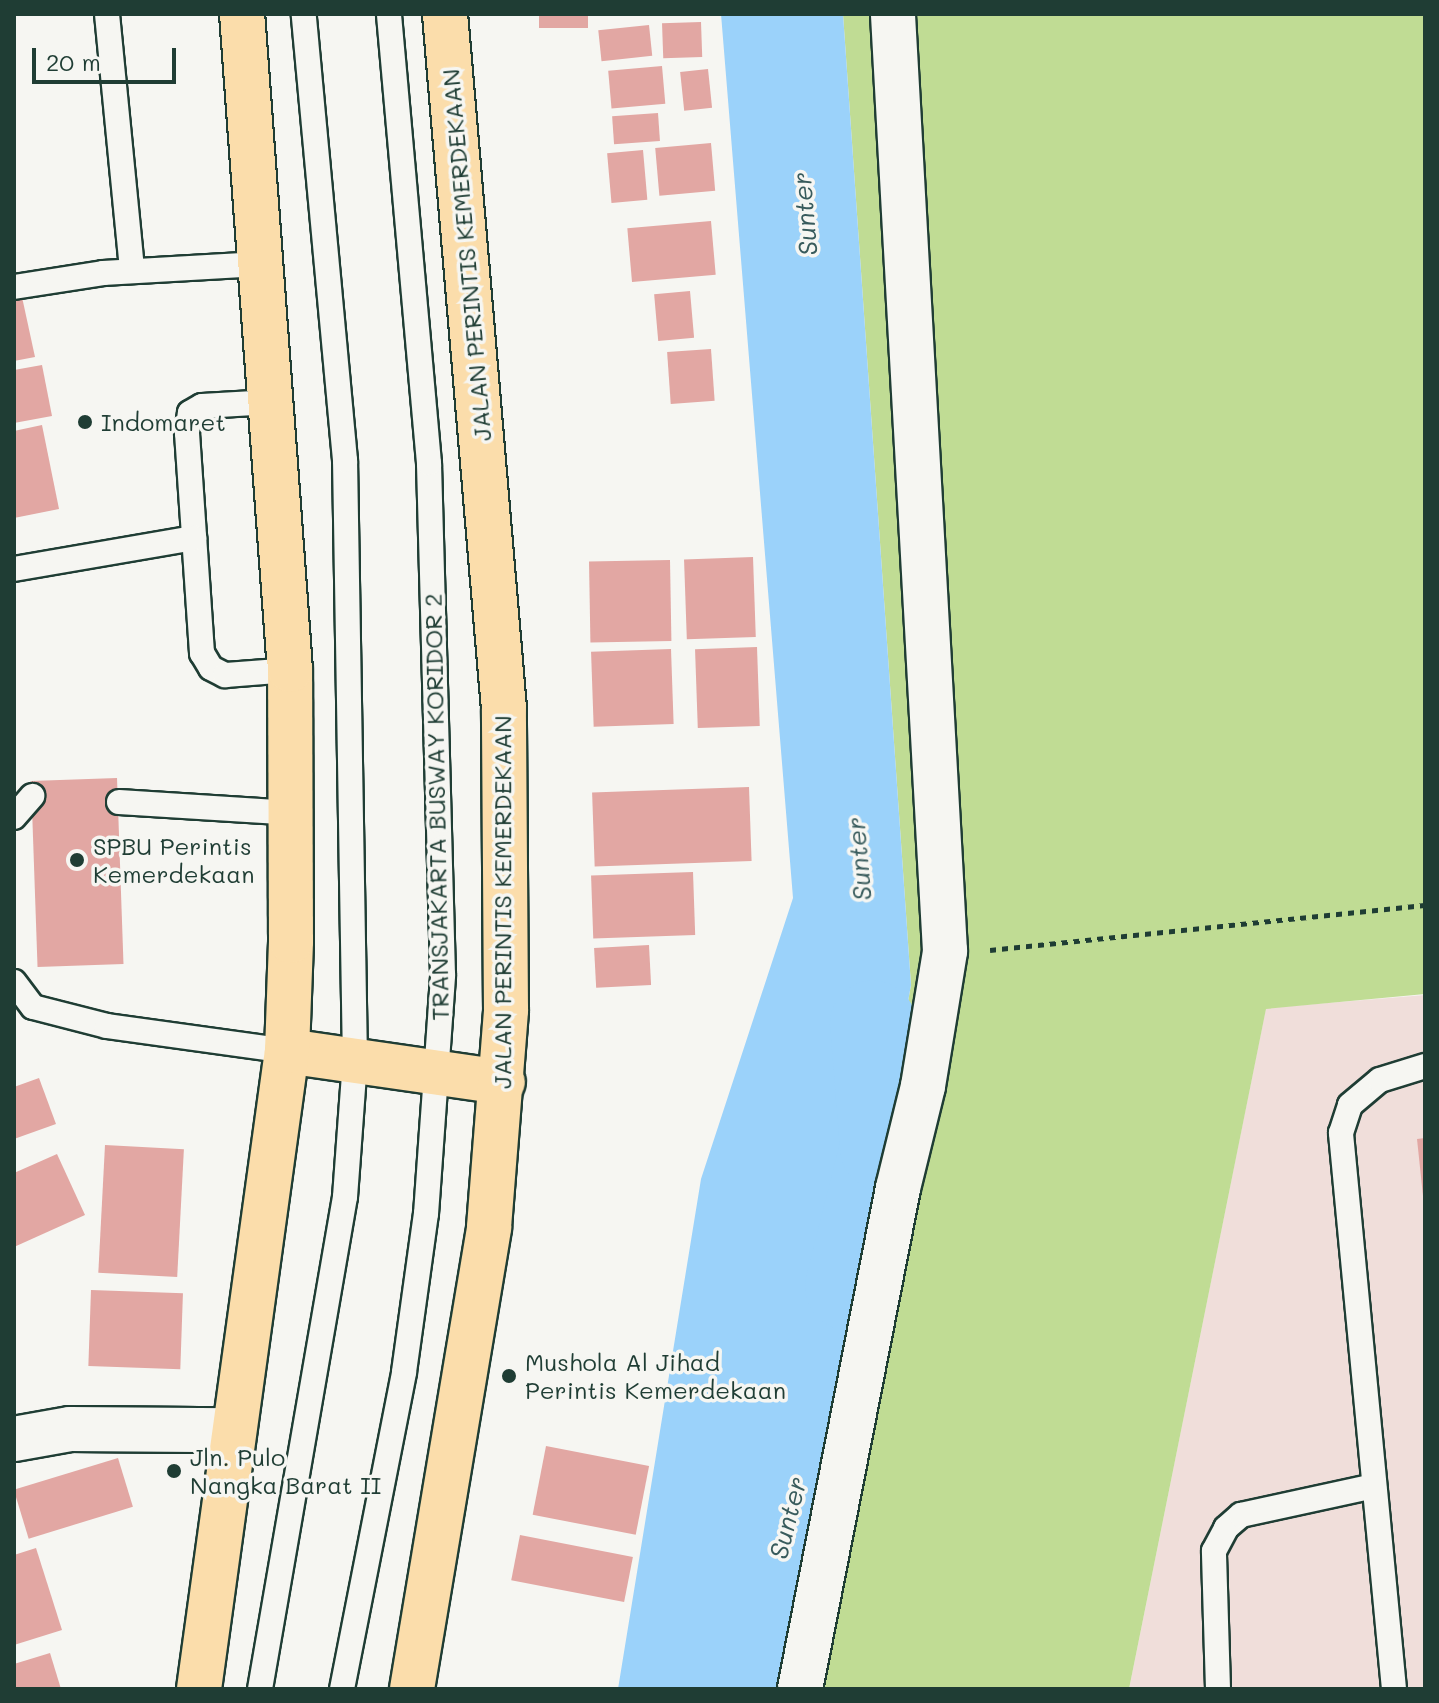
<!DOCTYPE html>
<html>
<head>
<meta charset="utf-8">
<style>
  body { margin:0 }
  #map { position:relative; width:1439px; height:1703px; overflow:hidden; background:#f6f6f2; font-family:Mali,sans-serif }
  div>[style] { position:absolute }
  .built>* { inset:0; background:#f0deda }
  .green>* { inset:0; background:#c0dc94 }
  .water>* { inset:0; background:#9bd2fa }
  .river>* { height:86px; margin:-43px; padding:0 43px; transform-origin:43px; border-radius:43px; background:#9bd2fa }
  .building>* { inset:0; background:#e2a7a3; transform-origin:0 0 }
  .path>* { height:5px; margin-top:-2.5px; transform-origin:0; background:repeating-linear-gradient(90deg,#1f3d34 0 6px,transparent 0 12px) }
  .roads { filter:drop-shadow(2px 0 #1f3d34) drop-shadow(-2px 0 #1f3d34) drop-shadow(0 2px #1f3d34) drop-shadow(0 -2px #1f3d34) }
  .lane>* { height:24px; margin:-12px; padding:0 12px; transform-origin:12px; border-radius:12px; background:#f6f6f2 }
  .street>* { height:44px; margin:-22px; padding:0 22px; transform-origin:22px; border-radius:22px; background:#f6f6f2 }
  .secondary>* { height:44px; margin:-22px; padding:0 22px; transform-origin:22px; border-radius:22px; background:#f6f6f2 }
  .highway>* { height:44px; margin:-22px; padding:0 22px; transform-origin:22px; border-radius:22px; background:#fbddab }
  .dots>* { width:22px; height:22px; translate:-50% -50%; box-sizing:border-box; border:4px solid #f6f6f2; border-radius:50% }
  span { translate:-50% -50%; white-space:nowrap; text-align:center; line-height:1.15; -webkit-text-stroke:7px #f6f6f2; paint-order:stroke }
  .street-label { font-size:24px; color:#1f3d34 }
  .poi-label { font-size:24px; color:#1f3d34 }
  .left { translate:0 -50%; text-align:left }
  .water-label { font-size:26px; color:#385b5c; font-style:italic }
  .frame { position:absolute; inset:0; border:16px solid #1f3d34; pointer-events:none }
  .scale { position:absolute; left:32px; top:48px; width:144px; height:36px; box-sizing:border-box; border:4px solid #1f3d34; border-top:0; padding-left:10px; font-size:24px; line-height:28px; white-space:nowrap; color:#1f3d34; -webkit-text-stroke:6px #f6f6f2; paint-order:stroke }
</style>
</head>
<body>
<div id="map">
  <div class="built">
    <i style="clip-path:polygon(1425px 995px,1425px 1689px,1129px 1689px,1266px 1008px)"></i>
  </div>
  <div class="green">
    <i style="clip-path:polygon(843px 14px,1425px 14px,1425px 994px,1266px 1009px,1129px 1689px,783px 1689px,911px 985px)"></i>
  </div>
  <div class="water">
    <i style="clip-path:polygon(721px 14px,843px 14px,911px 985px,783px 1689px,618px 1689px,701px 1179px,793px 898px)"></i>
  </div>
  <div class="river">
    <i style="left:848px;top:1287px;width:143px;rotate:-75.9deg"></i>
    <i style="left:883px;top:1148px;width:125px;rotate:-94.6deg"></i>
  </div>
  <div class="building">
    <i style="left:539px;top:14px;width:49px;height:14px"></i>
    <i style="left:701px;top:22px;width:35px;height:39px;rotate:88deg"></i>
    <i style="left:649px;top:25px;width:31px;height:51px;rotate:84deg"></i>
    <i style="left:662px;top:66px;width:38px;height:54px;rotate:85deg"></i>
    <i style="left:708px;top:69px;width:39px;height:28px;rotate:84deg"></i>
    <i style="left:658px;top:113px;width:28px;height:46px;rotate:86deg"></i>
    <i style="left:711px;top:143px;width:48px;height:56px;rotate:85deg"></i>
    <i style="left:643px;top:150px;width:50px;height:36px;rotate:85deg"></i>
    <i style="left:711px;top:221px;width:54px;height:84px;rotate:85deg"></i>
    <i style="left:690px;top:291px;width:47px;height:36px;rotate:85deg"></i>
    <i style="clip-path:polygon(22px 297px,35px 357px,14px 361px,14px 299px)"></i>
    <i style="left:711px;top:349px;width:52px;height:44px;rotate:86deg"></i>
    <i style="clip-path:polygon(42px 365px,52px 416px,14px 423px,14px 370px)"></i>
    <i style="clip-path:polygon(42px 425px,59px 509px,14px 518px,14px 431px)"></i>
    <i style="left:753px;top:557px;width:80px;height:69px;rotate:88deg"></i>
    <i style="left:670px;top:560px;width:81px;height:81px;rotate:89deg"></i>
    <i style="left:757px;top:647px;width:79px;height:62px;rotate:88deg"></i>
    <i style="left:671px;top:649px;width:75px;height:80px;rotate:88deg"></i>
    <i style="left:117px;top:778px;width:186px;height:86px;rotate:88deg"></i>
    <i style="left:749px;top:787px;width:74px;height:157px;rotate:88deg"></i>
    <i style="left:693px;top:872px;width:63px;height:102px;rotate:88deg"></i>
    <i style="left:649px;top:945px;width:40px;height:55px;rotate:87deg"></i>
    <i style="clip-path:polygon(39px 1078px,56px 1124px,14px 1139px,14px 1087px)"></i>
    <i style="clip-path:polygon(1425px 1138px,1425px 1195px,1423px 1196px,1417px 1139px)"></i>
    <i style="left:105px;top:1145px;width:79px;height:128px;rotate:3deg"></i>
    <i style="clip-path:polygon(57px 1154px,85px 1215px,14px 1247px,14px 1173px)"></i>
    <i style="left:91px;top:1290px;width:92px;height:76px;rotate:2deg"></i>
    <i style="left:546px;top:1446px;width:105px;height:70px;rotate:11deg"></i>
    <i style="left:118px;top:1458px;width:51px;height:109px;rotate:73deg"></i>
    <i style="left:520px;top:1535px;width:115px;height:46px;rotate:11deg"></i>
    <i style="clip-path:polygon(36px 1548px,62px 1630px,14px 1645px,14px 1555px)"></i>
    <i style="clip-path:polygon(50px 1653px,61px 1689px,14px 1689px,14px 1664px)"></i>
  </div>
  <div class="path">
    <i style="left:990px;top:950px;width:437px;rotate:-5.9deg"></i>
  </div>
  <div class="roads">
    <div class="lane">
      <i style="left:107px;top:14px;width:258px;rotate:84.4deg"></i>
      <i style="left:14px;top:287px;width:90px;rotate:-8.9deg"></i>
      <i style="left:103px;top:273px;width:157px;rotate:-3.3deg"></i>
      <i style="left:271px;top:402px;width:69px;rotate:176.7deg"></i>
      <i style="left:202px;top:406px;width:14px;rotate:150deg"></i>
      <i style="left:190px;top:413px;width:20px;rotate:99deg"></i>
      <i style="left:187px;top:433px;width:221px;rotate:86.1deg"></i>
      <i style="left:202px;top:653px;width:17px;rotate:59deg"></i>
      <i style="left:211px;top:668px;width:16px;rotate:27deg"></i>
      <i style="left:225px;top:675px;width:65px;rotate:-4.4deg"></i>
      <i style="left:14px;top:569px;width:183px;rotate:-9.8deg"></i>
      <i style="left:119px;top:802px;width:173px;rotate:3.6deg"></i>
      <i style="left:14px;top:817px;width:28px;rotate:-49deg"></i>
      <i style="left:14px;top:982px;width:31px;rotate:53deg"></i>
      <i style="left:33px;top:1007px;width:76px;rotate:14.4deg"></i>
      <i style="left:107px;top:1026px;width:182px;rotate:7.9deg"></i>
      <i style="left:260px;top:1689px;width:499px;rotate:-80.2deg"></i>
      <i style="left:345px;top:1197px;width:135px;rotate:-85.8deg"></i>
      <i style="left:355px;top:1062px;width:602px;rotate:-90.95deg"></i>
      <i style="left:345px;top:460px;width:448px;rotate:-95.3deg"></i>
      <i style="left:342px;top:1689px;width:323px;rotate:-78.9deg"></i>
      <i style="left:404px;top:1372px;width:160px;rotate:-82.1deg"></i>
      <i style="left:426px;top:1214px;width:240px;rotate:-85.9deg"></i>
      <i style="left:443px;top:975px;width:512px;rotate:-91.57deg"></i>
      <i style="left:429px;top:463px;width:451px;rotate:-95.1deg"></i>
      <i style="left:1218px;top:1689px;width:138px;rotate:-91.7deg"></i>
      <i style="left:1214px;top:1551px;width:26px;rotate:-62deg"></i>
      <i style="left:1226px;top:1528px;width:20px;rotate:-41deg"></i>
      <i style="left:1241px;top:1515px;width:136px;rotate:-12.3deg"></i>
      <i style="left:1394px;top:1689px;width:559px;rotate:-95.45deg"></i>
      <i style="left:1341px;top:1133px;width:29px;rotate:-72deg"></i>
      <i style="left:1350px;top:1105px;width:39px;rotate:-40deg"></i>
      <i style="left:1380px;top:1080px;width:47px;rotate:-17.3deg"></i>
    </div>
    <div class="street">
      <i style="left:14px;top:1439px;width:57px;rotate:-10.1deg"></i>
      <i style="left:70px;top:1429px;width:162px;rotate:0.4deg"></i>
    </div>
    <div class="secondary">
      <i style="left:800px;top:1689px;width:510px;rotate:-78.93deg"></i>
      <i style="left:898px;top:1188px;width:105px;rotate:-76.2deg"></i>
      <i style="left:923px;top:1086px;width:137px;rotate:-80.7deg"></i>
      <i style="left:945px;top:951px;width:938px;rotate:-93.18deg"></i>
    </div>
    <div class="highway">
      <i style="left:287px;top:1051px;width:218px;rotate:8.2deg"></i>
      <i style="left:199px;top:1689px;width:644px;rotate:-82.15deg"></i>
      <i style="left:287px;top:1051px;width:110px;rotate:-87.9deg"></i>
      <i style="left:291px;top:941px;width:271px;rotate:-90.2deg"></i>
      <i style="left:290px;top:670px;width:658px;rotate:-94.18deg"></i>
      <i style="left:412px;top:1689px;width:468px;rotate:-80.5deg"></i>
      <i style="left:489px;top:1227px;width:218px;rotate:-85.5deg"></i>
      <i style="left:506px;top:1010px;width:301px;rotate:-90.4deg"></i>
      <i style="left:504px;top:709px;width:697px;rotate:-94.85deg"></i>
    </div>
  </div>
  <div class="dots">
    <i style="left:85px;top:422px;background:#1f3d34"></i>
    <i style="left:77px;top:860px;background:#1f3d34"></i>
    <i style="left:509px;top:1376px;background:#1f3d34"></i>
    <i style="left:174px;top:1471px;background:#1f3d34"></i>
  </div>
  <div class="street-label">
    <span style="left:466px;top:255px;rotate:-95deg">JALAN PERINTIS KEMERDEKAAN</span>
    <span style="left:436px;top:807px;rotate:-91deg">TRANSJAKARTA BUSWAY KORIDOR 2</span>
    <span style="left:502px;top:902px;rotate:-90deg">JALAN PERINTIS KEMERDEKAAN</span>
  </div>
  <div class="poi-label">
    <span class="left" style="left:101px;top:422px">Indomaret</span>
    <span class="left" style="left:93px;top:860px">SPBU Perintis<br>Kemerdekaan</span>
    <span class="left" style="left:525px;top:1376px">Mushola Al Jihad<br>Perintis Kemerdekaan</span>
    <span class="left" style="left:190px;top:1471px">Jln. Pulo<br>Nangka Barat II</span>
  </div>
  <div class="water-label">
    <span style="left:805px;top:214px;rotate:-95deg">Sunter</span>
    <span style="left:859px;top:859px;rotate:-95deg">Sunter</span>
    <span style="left:788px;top:1518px;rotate:-76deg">Sunter</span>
  </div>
  <div class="frame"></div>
  <div class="scale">20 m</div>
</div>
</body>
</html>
